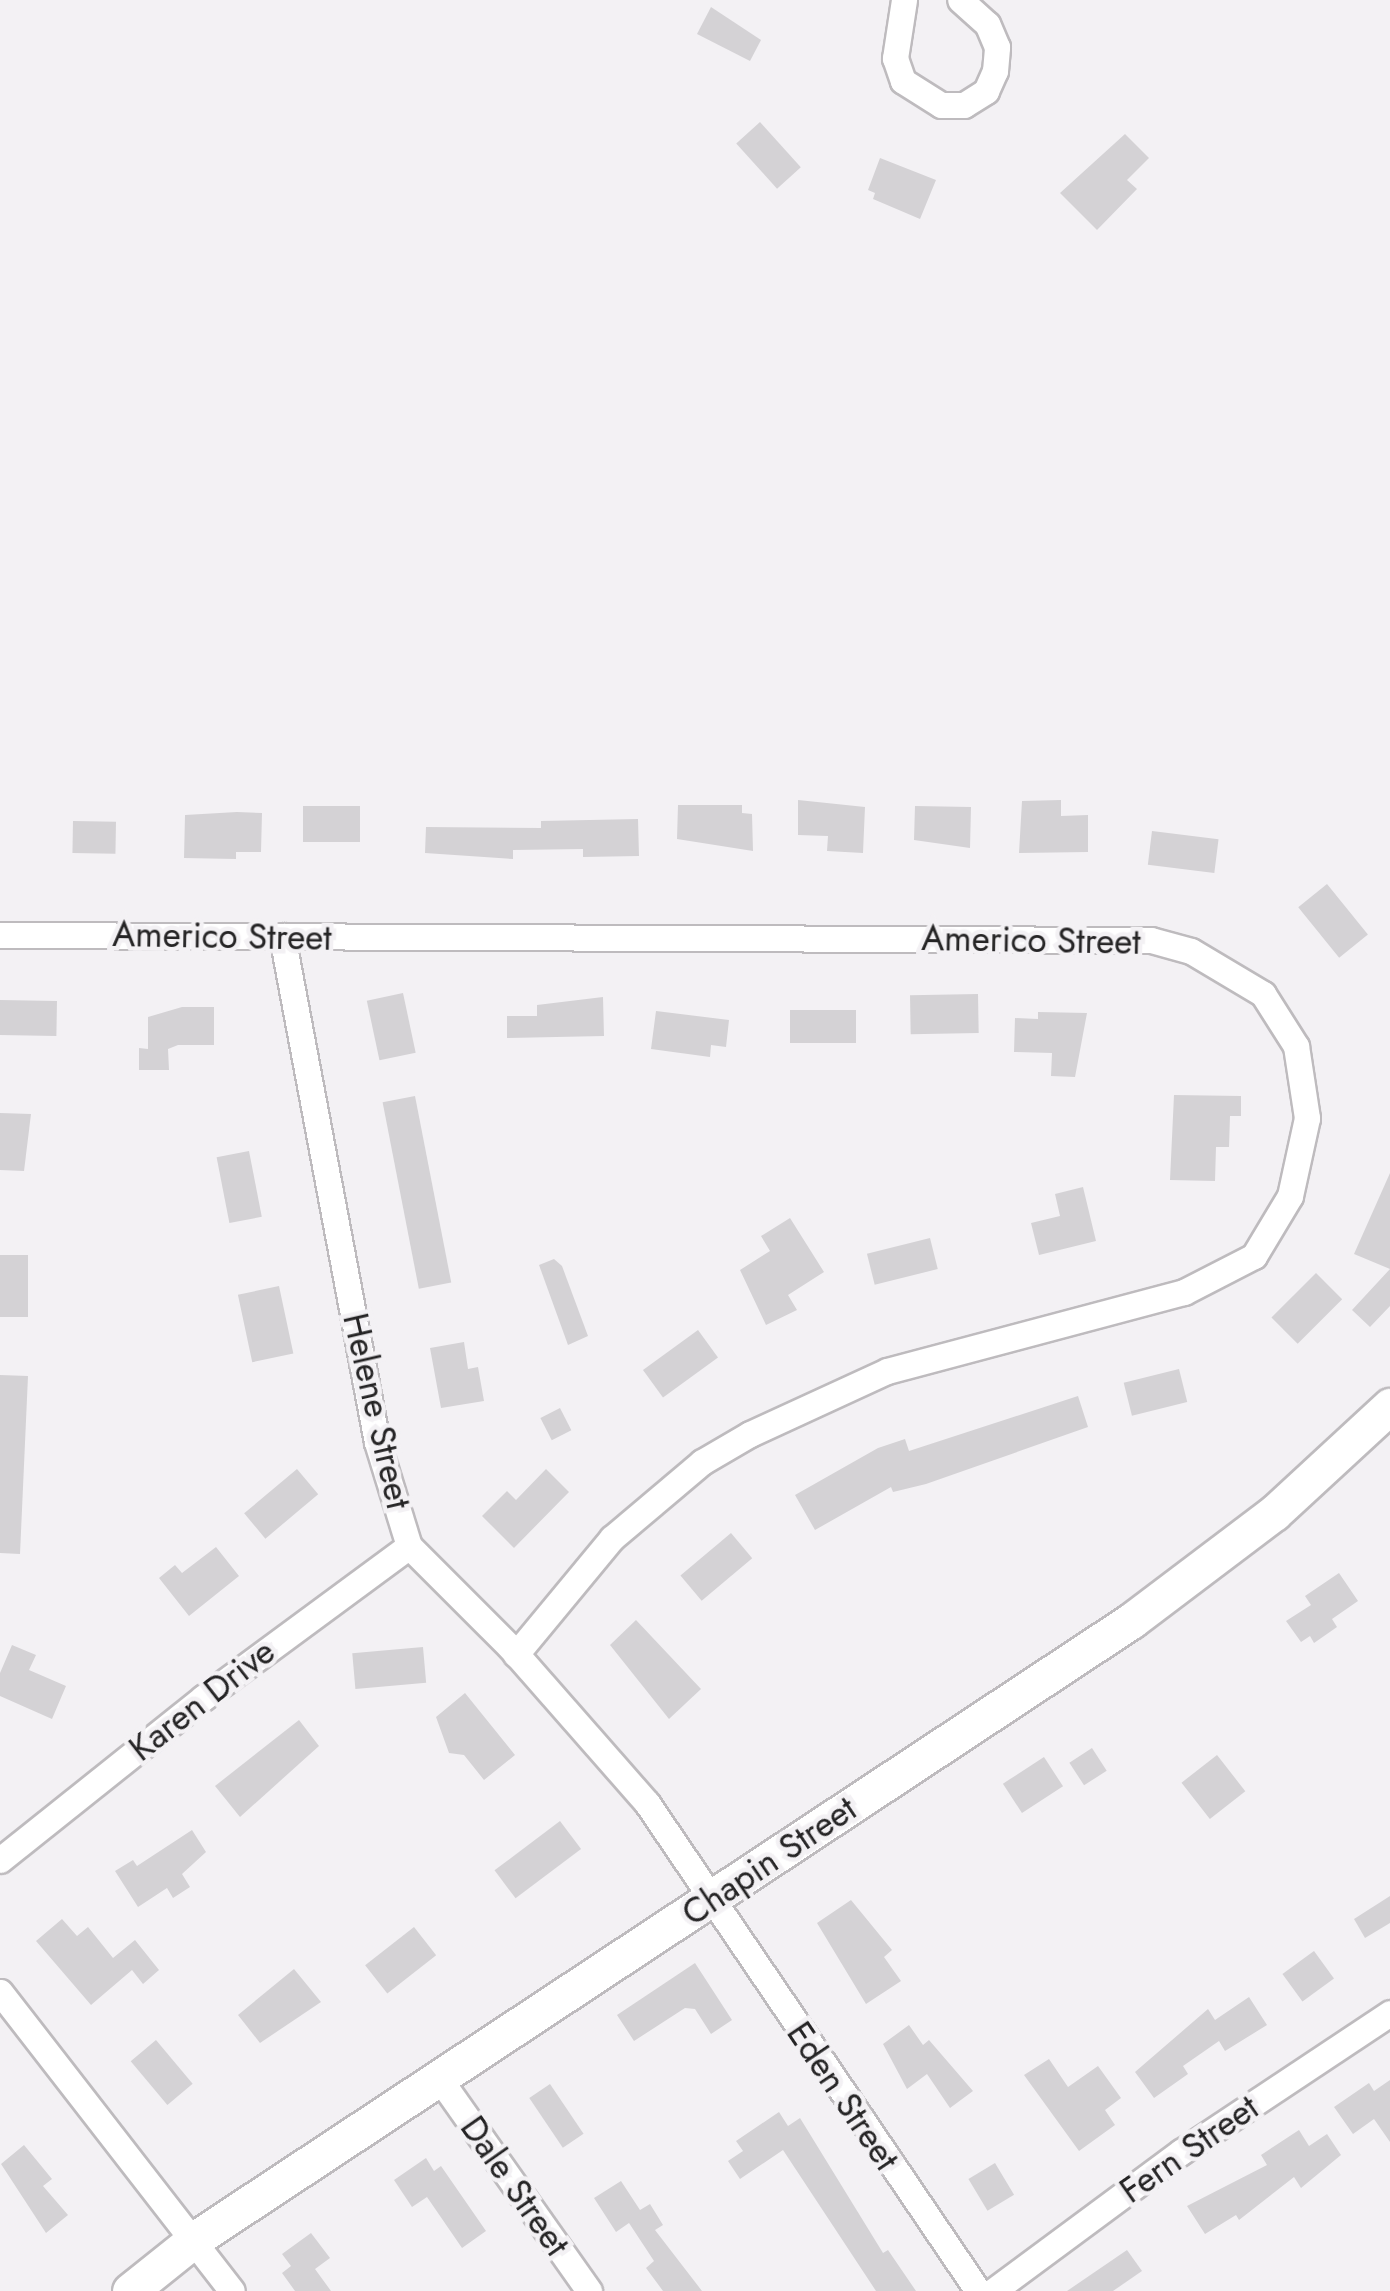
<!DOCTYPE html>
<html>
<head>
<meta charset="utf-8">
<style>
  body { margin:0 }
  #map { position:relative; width:1390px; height:2291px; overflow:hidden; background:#f3f1f4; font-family:Jost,sans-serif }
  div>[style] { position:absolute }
  .building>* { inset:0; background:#d4d2d5; transform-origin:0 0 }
  .roads { filter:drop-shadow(2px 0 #bebbbe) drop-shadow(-2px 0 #bebbbe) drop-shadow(0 2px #bebbbe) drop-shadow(0 -2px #bebbbe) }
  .minor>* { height:25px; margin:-12.5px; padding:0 12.5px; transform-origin:12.5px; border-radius:12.5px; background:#fff }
  .secondary>* { height:35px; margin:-17.5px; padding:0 17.5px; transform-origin:17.5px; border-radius:17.5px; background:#fff }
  span { translate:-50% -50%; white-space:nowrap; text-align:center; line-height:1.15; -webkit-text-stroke:9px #f3f1f4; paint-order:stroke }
  .street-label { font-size:35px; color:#252425 }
</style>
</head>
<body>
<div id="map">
  <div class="building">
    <i style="clip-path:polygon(711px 7px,761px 40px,750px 61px,697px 34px)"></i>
    <i style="left:760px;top:122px;width:61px;height:32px;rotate:48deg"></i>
    <i style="clip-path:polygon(1125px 134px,1149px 158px,1127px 180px,1137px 189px,1097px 230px,1060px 193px)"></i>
    <i style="clip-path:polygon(880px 158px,936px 180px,920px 219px,873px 199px,875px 193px,868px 190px)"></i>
    <i style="clip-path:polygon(798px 800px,865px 807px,863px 853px,827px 851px,828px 836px,798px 835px)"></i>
    <i style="clip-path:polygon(1061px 800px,1061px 816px,1088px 815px,1088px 852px,1019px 853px,1022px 801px)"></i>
    <i style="clip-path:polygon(678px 805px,742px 805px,742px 813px,752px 814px,753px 851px,677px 839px)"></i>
    <i style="left:303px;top:806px;width:57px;height:36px"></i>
    <i style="clip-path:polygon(915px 806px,971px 807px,970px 848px,914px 840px)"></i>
    <i style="clip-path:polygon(237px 812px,262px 813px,261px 852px,236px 852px,236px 859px,184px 858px,185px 815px)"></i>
    <i style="clip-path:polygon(638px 819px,639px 856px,583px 857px,583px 849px,513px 850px,513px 859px,425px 853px,426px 827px,541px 828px,541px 821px)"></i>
    <i style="left:73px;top:821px;width:43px;height:32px;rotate:1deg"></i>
    <i style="left:1152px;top:831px;width:67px;height:34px;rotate:7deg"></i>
    <i style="left:1327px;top:884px;width:65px;height:37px;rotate:51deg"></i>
    <i style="left:403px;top:993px;width:61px;height:37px;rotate:78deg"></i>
    <i style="left:978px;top:994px;width:39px;height:68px;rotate:89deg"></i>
    <i style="clip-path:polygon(603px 997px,604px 1036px,507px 1038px,507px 1016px,537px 1016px,537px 1005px)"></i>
    <i style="left:0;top:1000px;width:57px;height:35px;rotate:1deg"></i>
    <i style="clip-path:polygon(182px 1007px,214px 1007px,214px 1045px,178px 1045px,168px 1049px,169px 1070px,139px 1070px,139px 1048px,148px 1049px,148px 1017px)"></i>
    <i style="left:790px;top:1010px;width:66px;height:33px"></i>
    <i style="clip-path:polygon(656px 1011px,729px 1020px,726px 1047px,711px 1045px,710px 1057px,651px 1049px)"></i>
    <i style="clip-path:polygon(1038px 1012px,1087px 1013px,1075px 1077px,1051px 1076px,1052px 1053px,1014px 1052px,1015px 1018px,1038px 1019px)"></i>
    <i style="clip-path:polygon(1174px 1095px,1241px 1096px,1241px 1116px,1230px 1116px,1229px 1147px,1216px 1147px,1215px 1181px,1170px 1180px)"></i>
    <i style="left:415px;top:1096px;width:190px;height:33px;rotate:79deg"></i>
    <i style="clip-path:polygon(0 1113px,31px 1114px,24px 1171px,0 1170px)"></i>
    <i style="left:249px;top:1151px;width:67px;height:33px;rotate:79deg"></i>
    <i style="clip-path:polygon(1390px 1173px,1390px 1306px,1370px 1327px,1352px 1310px,1390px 1269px,1354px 1254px)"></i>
    <i style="clip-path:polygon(1083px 1187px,1096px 1241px,1039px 1255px,1031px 1223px,1060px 1216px,1055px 1194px)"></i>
    <i style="clip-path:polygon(790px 1218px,824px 1272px,788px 1295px,797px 1310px,766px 1325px,740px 1270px,770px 1251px,761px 1236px)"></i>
    <i style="left:930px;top:1238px;width:32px;height:65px;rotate:76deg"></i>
    <i style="left:0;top:1255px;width:28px;height:62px"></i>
    <i style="clip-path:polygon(554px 1259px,562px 1266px,588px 1336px,568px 1345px,539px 1265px)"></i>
    <i style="left:1316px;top:1273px;width:37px;height:63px;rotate:45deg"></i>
    <i style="left:279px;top:1286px;width:69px;height:42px;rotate:78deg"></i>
    <i style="left:698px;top:1330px;width:34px;height:68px;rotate:54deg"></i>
    <i style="clip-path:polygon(464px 1342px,468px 1369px,478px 1367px,484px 1401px,441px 1408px,430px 1348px)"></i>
    <i style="left:1179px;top:1369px;width:34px;height:57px;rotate:76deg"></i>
    <i style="clip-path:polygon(0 1375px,28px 1376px,20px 1554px,0 1553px)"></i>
    <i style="clip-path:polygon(1078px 1396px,1088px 1427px,926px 1484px,893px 1492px,891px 1487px,815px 1530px,795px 1495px,878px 1448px,905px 1439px,909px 1451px)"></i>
    <i style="left:560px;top:1408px;width:25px;height:22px;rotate:63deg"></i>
    <i style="left:297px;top:1469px;width:33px;height:69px;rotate:50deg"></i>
    <i style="clip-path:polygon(546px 1469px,569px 1492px,514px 1548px,482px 1516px,507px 1491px,516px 1500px)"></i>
    <i style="left:731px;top:1533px;width:33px;height:66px;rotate:50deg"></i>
    <i style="clip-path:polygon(216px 1547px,239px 1576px,189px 1616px,159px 1578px,175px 1565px,182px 1573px)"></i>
    <i style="clip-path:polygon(1339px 1573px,1358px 1601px,1332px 1619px,1337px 1627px,1314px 1643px,1310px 1636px,1301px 1642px,1286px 1621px,1311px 1605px,1305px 1596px)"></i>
    <i style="clip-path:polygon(636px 1620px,701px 1689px,669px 1719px,610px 1645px)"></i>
    <i style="clip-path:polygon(12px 1645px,36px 1655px,29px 1670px,66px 1686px,52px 1719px,0 1696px,0 1673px)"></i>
    <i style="left:423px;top:1647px;width:36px;height:71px;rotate:85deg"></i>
    <i style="clip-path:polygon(465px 1693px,515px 1755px,484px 1780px,464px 1755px,449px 1753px,436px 1717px)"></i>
    <i style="clip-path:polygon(299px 1720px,319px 1746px,240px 1817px,215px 1786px)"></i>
    <i style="left:1092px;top:1748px;width:27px;height:27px;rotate:57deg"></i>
    <i style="left:1217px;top:1755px;width:46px;height:45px;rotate:52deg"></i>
    <i style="left:1044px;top:1757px;width:35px;height:49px;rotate:57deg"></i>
    <i style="left:560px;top:1821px;width:35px;height:82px;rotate:53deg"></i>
    <i style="clip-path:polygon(192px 1830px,206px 1852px,182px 1874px,190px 1887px,173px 1898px,167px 1888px,138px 1907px,115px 1871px,133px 1860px,137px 1866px)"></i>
    <i style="clip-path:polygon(1390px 1896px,1390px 1923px,1365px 1938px,1354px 1919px)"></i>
    <i style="clip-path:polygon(851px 1900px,892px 1950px,884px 1957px,901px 1981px,866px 2004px,817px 1923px)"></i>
    <i style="clip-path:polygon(62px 1919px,77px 1936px,88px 1927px,113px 1958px,135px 1940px,159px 1970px,143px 1984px,132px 1970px,91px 2005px,36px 1941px)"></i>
    <i style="left:414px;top:1927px;width:36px;height:62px;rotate:52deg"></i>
    <i style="left:1314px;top:1951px;width:34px;height:39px;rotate:54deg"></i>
    <i style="clip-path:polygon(695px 1963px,732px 2020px,711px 2034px,695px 2009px,685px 2008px,634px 2041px,617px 2015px)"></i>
    <i style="clip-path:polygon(294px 1969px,321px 2002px,260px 2043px,238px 2015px)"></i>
    <i style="clip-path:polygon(1249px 1997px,1267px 2025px,1225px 2051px,1219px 2041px,1183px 2066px,1188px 2074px,1154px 2098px,1135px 2072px,1208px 2009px,1215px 2020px)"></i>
    <i style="clip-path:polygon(909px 2025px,923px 2045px,929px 2040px,973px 2091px,950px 2108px,927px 2074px,907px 2089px,883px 2044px)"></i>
    <i style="left:156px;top:2040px;width:57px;height:33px;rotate:50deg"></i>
    <i style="clip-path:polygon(1049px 2059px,1068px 2087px,1098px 2066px,1121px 2098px,1105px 2110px,1115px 2125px,1079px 2151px,1024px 2075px)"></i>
    <i style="clip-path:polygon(1390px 2080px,1390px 2142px,1374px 2119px,1353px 2134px,1334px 2107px,1369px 2083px,1374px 2091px)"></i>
    <i style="left:550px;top:2084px;width:60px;height:25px;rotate:56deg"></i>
    <i style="clip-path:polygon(779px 2112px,788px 2126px,800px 2118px,883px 2253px,888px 2250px,916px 2291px,876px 2291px,783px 2150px,740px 2179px,728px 2161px,743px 2151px,736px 2141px)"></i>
    <i style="clip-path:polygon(1299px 2130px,1309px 2146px,1327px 2134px,1341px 2155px,1301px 2188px,1294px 2177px,1239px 2220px,1236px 2215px,1205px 2234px,1187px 2206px,1267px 2165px,1261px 2155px)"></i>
    <i style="clip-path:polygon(24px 2145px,52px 2179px,43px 2186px,68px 2215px,46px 2233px,1px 2164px)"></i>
    <i style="clip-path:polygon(426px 2158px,434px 2171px,441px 2166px,486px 2231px,462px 2248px,427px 2197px,412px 2207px,394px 2180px)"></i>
    <i style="left:995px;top:2163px;width:37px;height:31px;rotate:59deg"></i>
    <i style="clip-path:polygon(621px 2181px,640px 2210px,650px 2204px,663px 2225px,655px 2230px,702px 2291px,663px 2291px,646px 2268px,654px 2261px,629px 2223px,616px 2232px,594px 2198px)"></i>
    <i style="clip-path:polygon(311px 2233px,330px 2258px,315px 2269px,331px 2291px,295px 2291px,282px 2273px,291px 2266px,282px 2254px)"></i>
    <i style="clip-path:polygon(1127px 2250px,1142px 2271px,1113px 2291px,1067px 2291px)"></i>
  </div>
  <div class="roads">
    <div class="minor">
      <i style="left:904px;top:0;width:59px;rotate:98.8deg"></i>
      <i style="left:895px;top:58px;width:24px;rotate:71deg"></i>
      <i style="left:903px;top:81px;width:45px;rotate:32.3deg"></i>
      <i style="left:941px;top:105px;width:23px"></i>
      <i style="left:964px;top:105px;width:26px;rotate:-32deg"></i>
      <i style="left:986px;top:91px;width:22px;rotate:-66deg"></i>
      <i style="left:995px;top:71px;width:24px;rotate:-85deg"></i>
      <i style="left:997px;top:47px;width:25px;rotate:-113deg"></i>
      <i style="left:987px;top:24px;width:36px;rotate:-138deg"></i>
      <i style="left:0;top:935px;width:1151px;rotate:0.25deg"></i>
      <i style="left:1151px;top:940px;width:41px;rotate:15.4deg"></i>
      <i style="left:1191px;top:951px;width:84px;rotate:30.8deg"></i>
      <i style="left:1263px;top:994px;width:62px;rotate:57.6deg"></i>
      <i style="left:1296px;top:1046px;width:73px;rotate:81.3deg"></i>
      <i style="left:1307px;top:1118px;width:80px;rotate:102.3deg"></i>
      <i style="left:1290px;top:1196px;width:70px;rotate:121deg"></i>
      <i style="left:1254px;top:1256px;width:79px;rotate:152.8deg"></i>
      <i style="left:1184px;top:1292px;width:307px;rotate:165.1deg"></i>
      <i style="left:887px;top:1371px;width:151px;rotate:155.3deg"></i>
      <i style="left:750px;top:1434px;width:56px;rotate:149.7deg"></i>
      <i style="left:702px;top:1462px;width:118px;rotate:139.8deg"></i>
      <i style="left:612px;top:1538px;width:151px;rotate:129.6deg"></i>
      <i style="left:282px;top:936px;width:515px;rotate:79.37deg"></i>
      <i style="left:377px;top:1442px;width:109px;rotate:72.9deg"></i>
      <i style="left:409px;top:1546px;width:143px;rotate:45deg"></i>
      <i style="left:510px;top:1647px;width:208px;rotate:48.7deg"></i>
      <i style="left:647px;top:1803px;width:590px;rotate:55.85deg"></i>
      <i style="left:0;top:1860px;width:260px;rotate:-38.6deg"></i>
      <i style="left:203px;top:1698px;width:256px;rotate:-36.4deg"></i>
      <i style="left:0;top:1992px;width:378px;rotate:52.2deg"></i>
      <i style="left:441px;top:2081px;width:257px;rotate:54.8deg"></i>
      <i style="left:993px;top:2291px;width:234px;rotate:-36.5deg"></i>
      <i style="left:1181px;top:2152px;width:251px;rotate:-33.6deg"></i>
    </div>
    <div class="secondary">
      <i style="left:130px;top:2291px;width:83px;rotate:-38.7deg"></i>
      <i style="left:195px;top:2239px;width:1122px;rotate:-33.44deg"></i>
      <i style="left:1131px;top:1621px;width:179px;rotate:-37.1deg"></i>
      <i style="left:1274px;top:1513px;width:158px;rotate:-42.7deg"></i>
    </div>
  </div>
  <div class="street-label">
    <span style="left:222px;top:936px;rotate:1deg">Americo Street</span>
    <span style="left:1031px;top:940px;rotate:1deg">Americo Street</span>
    <span style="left:377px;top:1411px;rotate:77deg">Helene Street</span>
    <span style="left:202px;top:1700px;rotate:-38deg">Karen Drive</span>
    <span style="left:769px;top:1861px;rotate:-34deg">Chapin Street</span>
    <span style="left:843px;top:2096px;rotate:56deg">Eden Street</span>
    <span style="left:1189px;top:2149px;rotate:-35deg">Fern Street</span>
    <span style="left:515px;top:2186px;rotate:55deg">Dale Street</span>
  </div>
</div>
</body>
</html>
